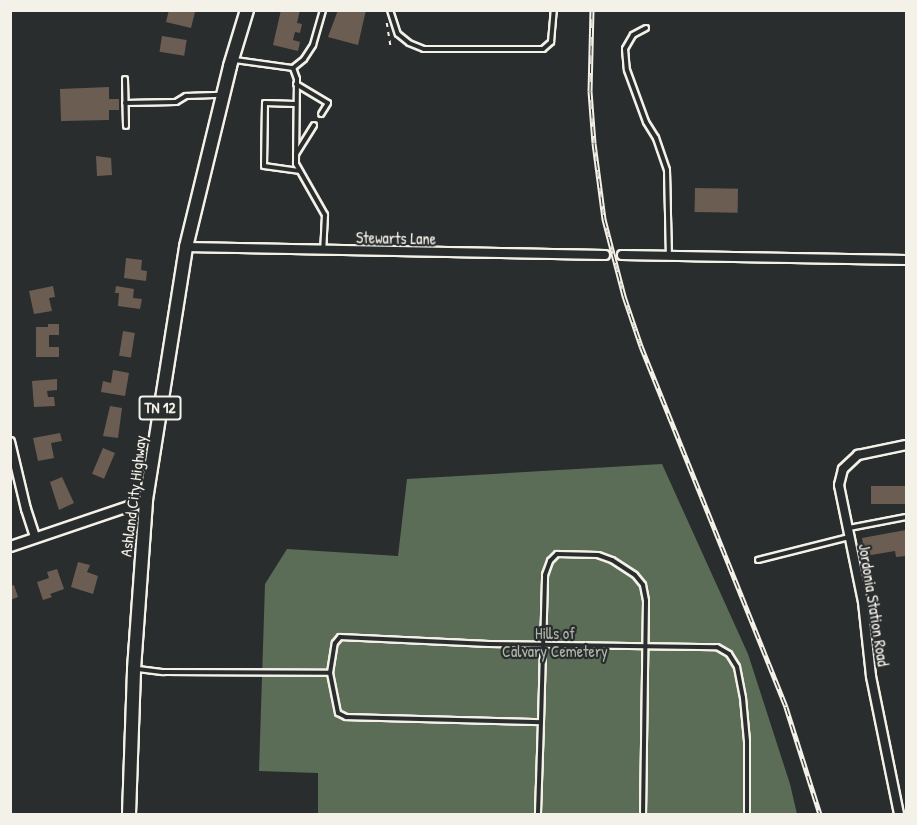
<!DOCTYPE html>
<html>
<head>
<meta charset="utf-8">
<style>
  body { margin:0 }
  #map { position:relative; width:917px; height:825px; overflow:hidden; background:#2a2d2e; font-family:"Patrick Hand",sans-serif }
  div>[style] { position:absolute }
  .green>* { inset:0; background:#5b6d57 }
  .building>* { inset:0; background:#6c5d53; transform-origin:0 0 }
  .minor-tunnel>* { height:8px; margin-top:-4px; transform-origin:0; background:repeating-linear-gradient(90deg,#484a4a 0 8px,transparent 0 12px) }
  .path>* { height:1.5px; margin-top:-0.75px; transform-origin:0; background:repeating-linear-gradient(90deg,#f4f1e8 0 4.5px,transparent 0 9px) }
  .roads { filter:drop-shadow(2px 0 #f4f1e8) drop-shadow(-2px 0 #f4f1e8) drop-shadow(0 2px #f4f1e8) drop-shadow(0 -2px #f4f1e8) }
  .service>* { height:4px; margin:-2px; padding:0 2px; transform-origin:2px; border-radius:2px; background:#2a2d2e }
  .minor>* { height:8px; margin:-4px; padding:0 4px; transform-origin:4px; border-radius:4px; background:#2a2d2e }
  .tertiary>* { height:9px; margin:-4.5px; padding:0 4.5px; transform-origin:4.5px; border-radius:4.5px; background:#2a2d2e }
  .primary>* { height:12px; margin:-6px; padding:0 6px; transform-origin:6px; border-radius:6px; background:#2a2d2e }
  .rail>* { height:5px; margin-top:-2.5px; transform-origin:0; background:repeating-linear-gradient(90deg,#2a2d2e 0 9px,#f4f1e8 0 18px); box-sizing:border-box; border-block:2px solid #f4f1e8 }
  span { translate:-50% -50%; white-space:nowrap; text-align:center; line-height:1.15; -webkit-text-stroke:4.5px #2a2d2e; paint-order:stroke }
  .shield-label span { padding:2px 4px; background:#2a2d2e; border:2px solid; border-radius:4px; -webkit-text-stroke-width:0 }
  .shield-label { font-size:15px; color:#f4f1e8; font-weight:700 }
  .street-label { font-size:16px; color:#f4f1e8 }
  .park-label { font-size:16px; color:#afb6a7 }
  .frame { position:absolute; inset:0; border:12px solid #f4f1e8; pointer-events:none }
</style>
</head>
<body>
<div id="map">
  <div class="green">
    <i style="clip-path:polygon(662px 464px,748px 654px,790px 784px,797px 814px,318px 814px,318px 773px,259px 771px,265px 584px,287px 549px,398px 556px,407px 479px)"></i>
  </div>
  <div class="building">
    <i style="clip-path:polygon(169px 10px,195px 12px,191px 28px,166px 22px)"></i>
    <i style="clip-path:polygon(281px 10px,300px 10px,297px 23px,302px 24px,300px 33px,295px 32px,293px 40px,300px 42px,298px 51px,273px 45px)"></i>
    <i style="clip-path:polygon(338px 10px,366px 10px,358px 45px,328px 37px)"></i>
    <i style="left:162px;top:36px;width:25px;height:16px;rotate:9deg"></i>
    <i style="clip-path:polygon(109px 87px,109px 99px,119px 99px,119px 110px,109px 110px,109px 120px,61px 121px,60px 89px)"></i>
    <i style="clip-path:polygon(96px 156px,111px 158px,112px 175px,97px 176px)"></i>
    <i style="left:695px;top:188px;width:43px;height:24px;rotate:1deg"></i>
    <i style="clip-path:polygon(126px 258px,142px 260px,141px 270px,147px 271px,146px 281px,124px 278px)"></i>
    <i style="clip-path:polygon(53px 286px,55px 297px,49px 298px,52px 311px,34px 314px,29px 291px)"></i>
    <i style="clip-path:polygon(116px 286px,134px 289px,133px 298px,142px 299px,140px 309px,118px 306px,119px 293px,115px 293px)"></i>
    <i style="clip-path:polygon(48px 324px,59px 324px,59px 335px,49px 335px,49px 347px,59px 347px,59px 357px,36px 357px,36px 327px,48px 327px)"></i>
    <i style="left:123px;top:331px;width:12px;height:25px;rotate:9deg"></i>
    <i style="clip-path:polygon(113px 370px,129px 373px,125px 396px,101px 392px,103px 381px,111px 383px)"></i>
    <i style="clip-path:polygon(57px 379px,57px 390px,47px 391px,48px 397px,54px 397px,55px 406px,34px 407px,32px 381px)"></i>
    <i style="clip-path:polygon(110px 406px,122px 408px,118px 438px,103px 436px)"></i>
    <i style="clip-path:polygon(60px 433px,62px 441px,51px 443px,54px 458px,38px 461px,33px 438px)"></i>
    <i style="left:103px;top:448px;width:13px;height:28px;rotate:23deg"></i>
    <i style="clip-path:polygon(62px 477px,74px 503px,59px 510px,50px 482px)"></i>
    <i style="left:906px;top:486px;width:18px;height:35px;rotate:90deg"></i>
    <i style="clip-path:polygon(906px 530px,906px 556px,896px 557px,895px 551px,865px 556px,862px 538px)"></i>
    <i style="clip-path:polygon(78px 562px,90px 565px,87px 572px,98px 576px,93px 594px,71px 587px)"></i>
    <i style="clip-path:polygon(57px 569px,64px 589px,50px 594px,52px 597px,43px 600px,37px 582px,49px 578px,47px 572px)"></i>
    <i style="clip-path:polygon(14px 585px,18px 597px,10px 600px,10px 586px)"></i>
  </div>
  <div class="minor-tunnel">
    <i style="left:605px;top:255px;width:17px"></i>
  </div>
  <div class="path">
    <i style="left:387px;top:23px;width:26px;rotate:81deg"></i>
  </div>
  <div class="roads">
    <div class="service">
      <i style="left:390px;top:10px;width:25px;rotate:72deg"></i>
      <i style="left:398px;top:34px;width:14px;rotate:39deg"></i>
      <i style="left:409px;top:43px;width:16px;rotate:22deg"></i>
      <i style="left:424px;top:49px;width:119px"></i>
      <i style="left:543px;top:49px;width:11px;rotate:-41deg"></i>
      <i style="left:551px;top:42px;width:32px;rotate:-85deg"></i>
      <i style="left:646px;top:28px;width:15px;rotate:152deg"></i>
      <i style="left:633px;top:35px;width:16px;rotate:120deg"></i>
      <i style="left:625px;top:49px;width:21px;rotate:85deg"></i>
      <i style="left:627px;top:70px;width:55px;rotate:69.9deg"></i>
      <i style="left:646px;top:122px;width:19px;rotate:58deg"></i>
      <i style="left:656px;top:138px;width:34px;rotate:71deg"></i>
      <i style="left:667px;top:170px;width:85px;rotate:88.7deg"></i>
      <i style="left:235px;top:60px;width:59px;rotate:7.9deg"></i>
      <i style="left:293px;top:68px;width:12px;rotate:70deg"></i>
      <i style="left:297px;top:79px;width:85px;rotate:90.7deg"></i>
      <i style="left:296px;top:164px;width:59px;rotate:60.4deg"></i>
      <i style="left:325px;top:215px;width:33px;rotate:93deg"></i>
      <i style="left:293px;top:68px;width:14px;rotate:-39deg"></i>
      <i style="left:304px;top:59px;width:17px;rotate:-57deg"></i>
      <i style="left:313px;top:45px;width:36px;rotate:-74deg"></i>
      <i style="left:125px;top:79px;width:47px;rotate:88.8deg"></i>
      <i style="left:296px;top:84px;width:37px;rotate:31deg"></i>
      <i style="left:328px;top:103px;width:13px;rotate:122deg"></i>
      <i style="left:125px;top:103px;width:51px;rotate:-1.1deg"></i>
      <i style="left:176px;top:102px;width:12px;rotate:-31deg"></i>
      <i style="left:186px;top:96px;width:36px;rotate:-2deg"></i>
      <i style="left:295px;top:104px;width:30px;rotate:-178deg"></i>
      <i style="left:265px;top:103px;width:63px;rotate:90.9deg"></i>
      <i style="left:264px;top:166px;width:35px;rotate:8deg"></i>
      <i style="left:296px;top:154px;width:34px;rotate:-58deg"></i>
      <i style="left:849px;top:528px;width:58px;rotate:-10.9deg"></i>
      <i style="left:758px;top:560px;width:94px;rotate:-14.2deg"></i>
      <i style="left:138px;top:669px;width:26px;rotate:7deg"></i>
      <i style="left:164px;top:672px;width:166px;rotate:0.3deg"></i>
      <i style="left:330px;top:673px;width:41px;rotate:78.7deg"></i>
      <i style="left:338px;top:713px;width:9px;rotate:27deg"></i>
      <i style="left:346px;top:717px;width:195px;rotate:1.5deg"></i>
      <i style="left:541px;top:722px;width:92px;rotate:91.9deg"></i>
      <i style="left:330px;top:673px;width:30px;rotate:-81deg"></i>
      <i style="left:335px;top:643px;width:8px;rotate:-50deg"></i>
      <i style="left:340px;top:637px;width:149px;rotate:2.7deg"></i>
      <i style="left:489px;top:644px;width:228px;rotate:0.8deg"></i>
      <i style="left:717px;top:647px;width:14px;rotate:30deg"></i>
      <i style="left:729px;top:654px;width:15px;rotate:58deg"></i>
      <i style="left:737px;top:667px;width:32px;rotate:79deg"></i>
      <i style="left:743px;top:698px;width:43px;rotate:84.7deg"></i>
      <i style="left:747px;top:741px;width:73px;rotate:90deg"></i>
      <i style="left:541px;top:722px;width:147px;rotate:-88.4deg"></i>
      <i style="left:545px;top:575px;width:15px;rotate:-70deg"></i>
      <i style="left:550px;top:561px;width:10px;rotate:-45deg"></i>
      <i style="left:557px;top:554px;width:41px;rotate:1.4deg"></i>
      <i style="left:598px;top:555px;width:15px;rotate:20deg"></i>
      <i style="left:612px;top:560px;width:27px;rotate:33deg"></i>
      <i style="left:635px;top:575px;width:13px;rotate:51deg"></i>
      <i style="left:643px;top:585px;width:16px;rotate:79deg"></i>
      <i style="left:646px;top:601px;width:213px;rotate:90.8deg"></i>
    </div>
    <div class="minor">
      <i style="left:186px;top:247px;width:419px;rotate:1.1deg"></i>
      <i style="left:622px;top:255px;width:284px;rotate:1deg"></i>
      <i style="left:10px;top:442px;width:69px;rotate:76.6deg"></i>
      <i style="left:26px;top:509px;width:29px;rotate:72deg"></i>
      <i style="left:899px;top:814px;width:141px;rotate:-101.5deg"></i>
      <i style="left:871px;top:676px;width:74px;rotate:-96.2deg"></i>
      <i style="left:863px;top:602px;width:119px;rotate:-101.6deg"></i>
      <i style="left:839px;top:485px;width:16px;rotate:-76deg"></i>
      <i style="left:843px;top:469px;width:21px;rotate:-43deg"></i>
      <i style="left:858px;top:455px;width:49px;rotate:-11.8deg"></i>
    </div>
    <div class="tertiary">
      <i style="left:10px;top:546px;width:144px;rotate:-18.7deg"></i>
    </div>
    <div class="primary">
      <i style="left:129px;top:814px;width:145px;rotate:-88deg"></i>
      <i style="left:134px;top:669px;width:169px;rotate:-85.9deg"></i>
      <i style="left:146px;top:500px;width:256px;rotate:-81deg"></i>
      <i style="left:186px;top:247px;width:186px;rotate:-76.3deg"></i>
      <i style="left:230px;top:66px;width:59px;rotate:-73.1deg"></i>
    </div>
  </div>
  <div class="rail">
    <i style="left:592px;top:10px;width:81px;rotate:91.4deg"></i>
    <i style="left:590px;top:91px;width:52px;rotate:85.6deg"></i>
    <i style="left:594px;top:143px;width:77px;rotate:82.5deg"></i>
    <i style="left:604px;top:219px;width:80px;rotate:75.4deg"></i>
    <i style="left:624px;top:296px;width:53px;rotate:71.2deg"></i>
    <i style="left:641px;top:346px;width:389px;rotate:68.1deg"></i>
    <i style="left:786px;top:707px;width:112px;rotate:72.4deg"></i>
  </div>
  <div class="shield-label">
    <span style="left:160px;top:408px">TN 12</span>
  </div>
  <div class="street-label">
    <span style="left:396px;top:238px;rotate:1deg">Stewarts Lane</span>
    <span style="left:133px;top:496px;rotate:-83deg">Ashland City Highway</span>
    <span style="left:874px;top:605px;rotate:81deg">Jordonia Station Road</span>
  </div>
  <div class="park-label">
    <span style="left:555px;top:642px">Hills of<br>Calvary Cemetery</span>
  </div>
  <div class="frame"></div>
</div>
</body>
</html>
